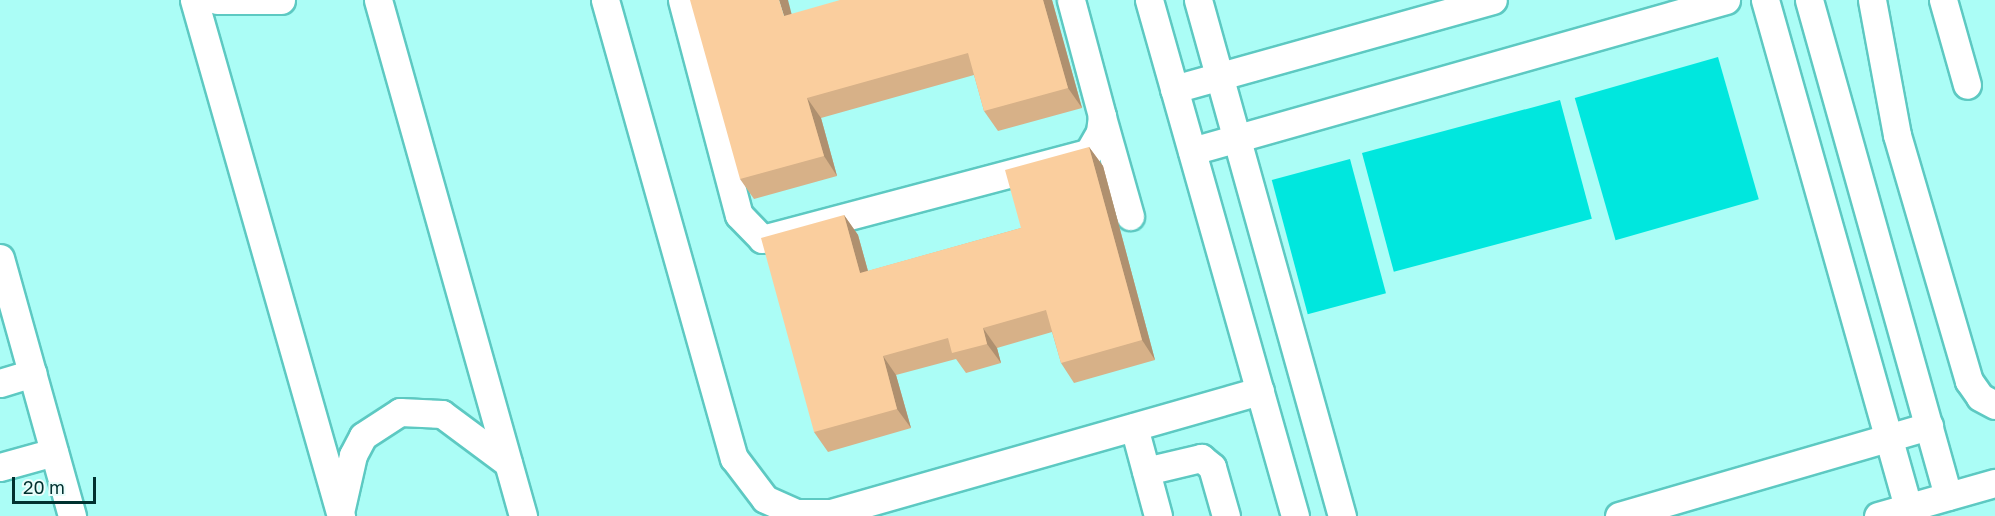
<!DOCTYPE html>
<html>
<head>
<meta charset="utf-8">
<style>
  body { margin:0 }
  #map { position:relative; width:1995px; height:516px; overflow:hidden; background:#abfdf6; font-family:"Golos Text",sans-serif }
  div>[style] { position:absolute }
  .green>* { inset:0; background:#00e7de; transform-origin:0 0 }
  .roads { filter:drop-shadow(2px 0 #5dc9c2) drop-shadow(-2px 0 #5dc9c2) drop-shadow(0 2px #5dc9c2) drop-shadow(0 -2px #5dc9c2) }
  .minor>* { height:27px; margin:-13.5px; padding:0 13.5px; transform-origin:13.5px; border-radius:13.5px; background:#fff }
  .wall>* { inset:0; background:#d7b188 }
  .shaded-wall>* { inset:0; background:#af906f }
  .building>* { inset:0; background:#face9e }
  span { translate:-50% -50%; white-space:nowrap; text-align:center; line-height:1.15; -webkit-text-stroke:4.5px #eafdfb; paint-order:stroke }
  .scale { position:absolute; left:12px; top:477px; width:84px; height:27px; box-sizing:border-box; border:3px solid #00312f; border-top:0; padding-left:8px; font-size:18px; line-height:21px; white-space:nowrap; color:#00312f; -webkit-text-stroke:4px #eafdfb; paint-order:stroke }
</style>
</head>
<body>
<div id="map">
  <div class="green">
    <i style="left:1718px;top:57px;width:148px;height:149px;rotate:74deg"></i>
    <i style="left:1560px;top:100px;width:123px;height:205px;rotate:75deg"></i>
    <i style="left:1350px;top:159px;width:139px;height:81px;rotate:75deg"></i>
  </div>
  <div class="roads">
    <div class="minor">
      <i style="left:194px;top:0;width:537px;rotate:74.1deg"></i>
      <i style="left:217px;top:0;width:64px"></i>
      <i style="left:378px;top:0;width:536px;rotate:74.3deg"></i>
      <i style="left:605px;top:0;width:476px;rotate:74.3deg"></i>
      <i style="left:734px;top:458px;width:51px;rotate:52.9deg"></i>
      <i style="left:765px;top:499px;width:35px;rotate:24deg"></i>
      <i style="left:797px;top:513px;width:34px"></i>
      <i style="left:831px;top:513px;width:446px;rotate:-15.9deg"></i>
      <i style="left:682px;top:0;width:222px;rotate:75.2deg"></i>
      <i style="left:739px;top:215px;width:33px;rotate:46deg"></i>
      <i style="left:762px;top:239px;width:337px;rotate:-14.8deg"></i>
      <i style="left:1088px;top:153px;width:24px;rotate:-60deg"></i>
      <i style="left:1100px;top:132px;width:16px;rotate:-83deg"></i>
      <i style="left:1102px;top:116px;width:120px;rotate:-105deg"></i>
      <i style="left:1149px;top:0;width:536px;rotate:74.2deg"></i>
      <i style="left:1198px;top:0;width:536px;rotate:74.41deg"></i>
      <i style="left:1765px;top:0;width:527px;rotate:74.25deg"></i>
      <i style="left:1809px;top:0;width:515px;rotate:74.34deg"></i>
      <i style="left:1872px;top:0;width:137px;rotate:79.5deg"></i>
      <i style="left:1897px;top:135px;width:256px;rotate:73.7deg"></i>
      <i style="left:1969px;top:381px;width:19px;rotate:55deg"></i>
      <i style="left:1980px;top:397px;width:17px;rotate:28deg"></i>
      <i style="left:1943px;top:0;width:88px;rotate:74.2deg"></i>
      <i style="left:1174px;top:89px;width:331px;rotate:-15.6deg"></i>
      <i style="left:1102px;top:117px;width:103px;rotate:74.2deg"></i>
      <i style="left:1192px;top:151px;width:555px;rotate:-15.79deg"></i>
      <i style="left:0;top:258px;width:268px;rotate:74.4deg"></i>
      <i style="left:0;top:383px;width:34px;rotate:-17deg"></i>
      <i style="left:1134px;top:427px;width:92px;rotate:74.9deg"></i>
      <i style="left:0;top:467px;width:56px;rotate:-15.5deg"></i>
      <i style="left:1146px;top:471px;width:57px;rotate:-13.3deg"></i>
      <i style="left:1201px;top:458px;width:14px;rotate:39deg"></i>
      <i style="left:1212px;top:467px;width:51px;rotate:74.1deg"></i>
      <i style="left:341px;top:508px;width:54px;rotate:-77.2deg"></i>
      <i style="left:353px;top:455px;width:21px;rotate:-62deg"></i>
      <i style="left:363px;top:436px;width:44px;rotate:-33deg"></i>
      <i style="left:400px;top:412px;width:42px;rotate:2.7deg"></i>
      <i style="left:442px;top:414px;width:82px;rotate:36.6deg"></i>
      <i style="left:1619px;top:516px;width:323px;rotate:-16.2deg"></i>
      <i style="left:1878px;top:516px;width:122px;rotate:-15.8deg"></i>
    </div>
  </div>
  <div class="wall">
    <i style="clip-path:polygon(840px 0,1052px 0,1082px 108px,998px 131px,984px 111px,974px 75px,821px 118px,837px 176px,754px 199px,740px 179px)"></i>
    <i style="clip-path:polygon(1089px 147px,1103px 166px,1155px 360px,1074px 383px,1061px 363px,1052px 332px,997px 348px,1001px 363px,966px 373px,956px 359px,896px 375px,911px 428px,828px 452px,814px 432px,844px 215px,858px 235px,868px 271px,1021px 228px)"></i>
  </div>
  <div class="shaded-wall">
    <i style="clip-path:polygon(779px 0,788px 0,797px 35px,784px 16px)"></i>
    <i style="clip-path:polygon(1043px 0,1052px 0,1082px 108px,1068px 88px)"></i>
    <i style="clip-path:polygon(807px 98px,821px 118px,837px 176px,824px 156px)"></i>
    <i style="clip-path:polygon(1089px 147px,1103px 166px,1155px 360px,1142px 340px)"></i>
    <i style="clip-path:polygon(844px 215px,858px 235px,874px 293px,860px 273px)"></i>
    <i style="clip-path:polygon(983px 328px,997px 348px,1001px 363px,987px 344px)"></i>
    <i style="clip-path:polygon(883px 356px,896px 375px,911px 428px,897px 409px)"></i>
  </div>
  <div class="building">
    <i style="clip-path:polygon(690px 0,779px 0,784px 16px,840px 0,1043px 0,1068px 88px,984px 111px,968px 53px,807px 98px,824px 156px,740px 179px)"></i>
    <i style="clip-path:polygon(1089px 147px,1142px 340px,1061px 363px,1046px 310px,983px 328px,987px 344px,952px 353px,948px 338px,883px 356px,897px 409px,814px 432px,761px 238px,844px 215px,860px 273px,1021px 228px,1005px 170px)"></i>
  </div>
  <div class="scale">20 m</div>
</div>
</body>
</html>
